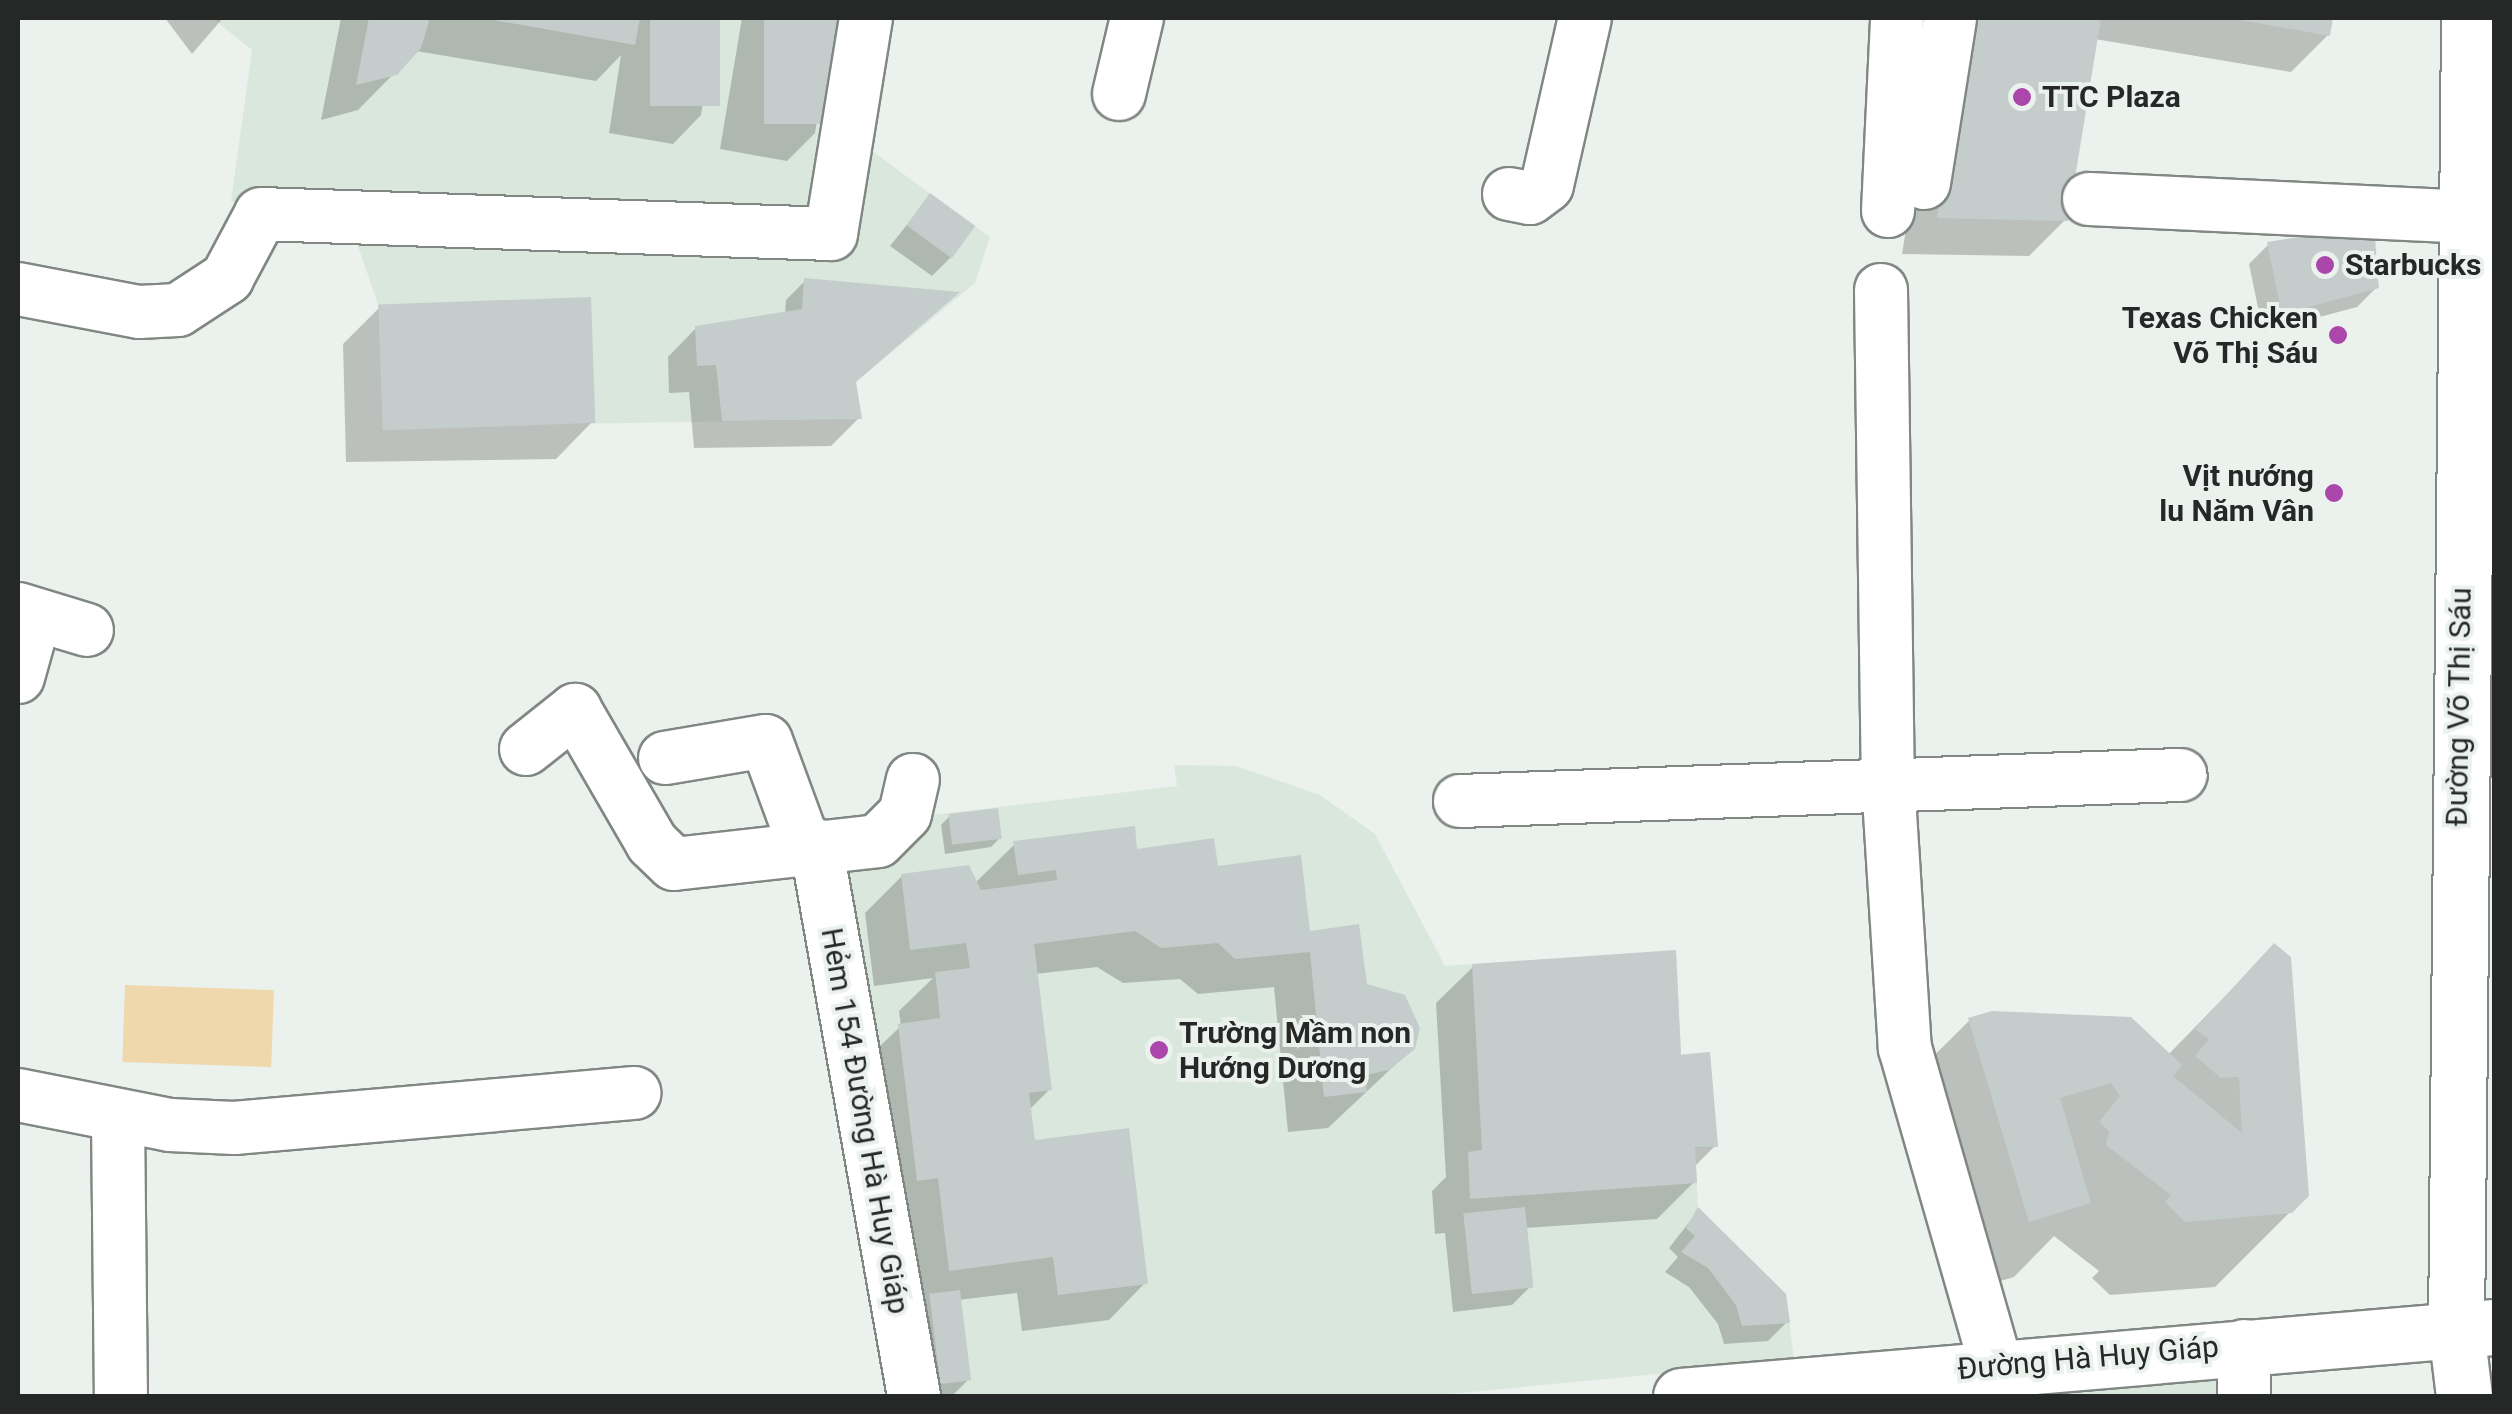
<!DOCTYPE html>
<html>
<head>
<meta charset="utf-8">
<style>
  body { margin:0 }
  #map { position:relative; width:2512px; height:1414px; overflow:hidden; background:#ebf1ed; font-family:Roboto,sans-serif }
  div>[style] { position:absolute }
  .built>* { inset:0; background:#dae7dd }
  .green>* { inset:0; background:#eed8ac; transform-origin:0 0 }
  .shadow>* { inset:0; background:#0003 }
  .building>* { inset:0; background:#c5cdcc; transform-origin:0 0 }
  .roads { filter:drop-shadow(2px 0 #818783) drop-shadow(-2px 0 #818783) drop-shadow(0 2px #818783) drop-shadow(0 -2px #818783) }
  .minor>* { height:52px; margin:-26px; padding:0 26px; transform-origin:26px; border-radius:26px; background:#fff }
  .major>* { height:55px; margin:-27.5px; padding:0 27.5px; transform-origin:27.5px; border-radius:27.5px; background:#fff }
  .dots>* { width:28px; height:28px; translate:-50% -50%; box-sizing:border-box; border:5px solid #ebf1ed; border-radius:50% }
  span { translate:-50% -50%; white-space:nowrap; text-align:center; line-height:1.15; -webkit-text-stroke:8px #ebf1ed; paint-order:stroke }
  .poi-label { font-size:30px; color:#262827; font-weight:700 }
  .left { translate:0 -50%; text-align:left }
  .right { translate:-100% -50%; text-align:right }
  .street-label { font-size:30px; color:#262827 }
  .frame { position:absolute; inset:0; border:20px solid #262827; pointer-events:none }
</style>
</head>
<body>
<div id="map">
  <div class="built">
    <i style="clip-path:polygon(212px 18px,853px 18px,823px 225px,231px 202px,252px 50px)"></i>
    <i style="clip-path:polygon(854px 138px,990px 237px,975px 283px,856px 382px,862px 419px,382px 427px,378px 304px,352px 229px,831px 243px)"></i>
    <i style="clip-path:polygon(1174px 765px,1236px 766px,1320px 795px,1375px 834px,1445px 966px,1676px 951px,1681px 1054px,1710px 1052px,1718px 1147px,1695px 1148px,1698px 1207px,1786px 1294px,1794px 1361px,1428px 1396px,925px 1396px,830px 875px,915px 817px,1177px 786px)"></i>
    <i style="clip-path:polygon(2230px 1369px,2230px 1396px,1913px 1396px)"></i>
  </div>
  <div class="green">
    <i style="left:125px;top:985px;width:149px;height:77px;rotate:2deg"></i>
  </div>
  <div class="shadow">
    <i style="clip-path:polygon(165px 18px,223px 18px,192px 54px)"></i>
    <i style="clip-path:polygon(341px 18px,717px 18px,701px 115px,673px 144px,609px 133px,621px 55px,596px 81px,416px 51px,358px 110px,321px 120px)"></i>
    <i style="clip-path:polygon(742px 18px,835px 18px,815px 133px,787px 161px,720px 149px)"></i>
    <i style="clip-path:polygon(1940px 18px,2331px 18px,2328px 35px,2291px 72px,2095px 39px,2066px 219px,2029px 256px,1902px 254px)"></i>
    <i style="clip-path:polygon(930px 196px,951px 257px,932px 276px,890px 246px)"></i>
    <i style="clip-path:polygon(2268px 245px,2376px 288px,2357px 307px,2263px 332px,2249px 264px)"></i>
    <i style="clip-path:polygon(805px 281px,853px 383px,859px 418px,831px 446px,694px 448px,689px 392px,669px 393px,668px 357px,696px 328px,785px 314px,786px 300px)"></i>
    <i style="clip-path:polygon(380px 307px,592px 422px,556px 459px,346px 462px,343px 344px)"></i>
    <i style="clip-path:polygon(950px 816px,1000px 838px,991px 847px,945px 854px,941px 825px)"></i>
    <i style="clip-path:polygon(1015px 844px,1135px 851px,1216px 869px,1308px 934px,1364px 986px,1413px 1048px,1328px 1128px,1288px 1132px,1274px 987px,1198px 994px,1180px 979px,1123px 983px,1097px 967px,1035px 974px,1050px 1089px,1029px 1110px,1033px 1143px,1145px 1283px,1109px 1320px,1022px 1331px,1017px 1293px,958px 1300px,969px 1379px,952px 1396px,922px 1396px,862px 1063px,901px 1026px,899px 1011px,933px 978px,874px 986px,865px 913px,902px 876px,975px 883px)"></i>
    <i style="clip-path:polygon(2274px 946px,2290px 1212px,2215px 1287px,2110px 1295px,2092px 1278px,2099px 1271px,2054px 1236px,2014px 1277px,1955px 1294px,1895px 1094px,1970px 1020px,2168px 1055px)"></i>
    <i style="clip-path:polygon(1473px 967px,1678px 1057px,1715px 1146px,1693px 1168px,1694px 1182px,1657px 1219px,1525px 1228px,1531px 1286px,1512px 1305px,1453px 1312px,1445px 1233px,1435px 1234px,1432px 1191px,1446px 1177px,1436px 1003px)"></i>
    <i style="clip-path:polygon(1698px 1211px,1787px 1322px,1768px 1341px,1724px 1344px,1718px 1324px,1689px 1287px,1665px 1272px,1678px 1257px,1669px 1248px)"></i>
  </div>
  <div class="building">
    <i style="clip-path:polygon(369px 18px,430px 18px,421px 48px,397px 75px,356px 85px)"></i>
    <i style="clip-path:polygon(482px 18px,640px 18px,635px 45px)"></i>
    <i style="left:650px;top:18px;width:70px;height:88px"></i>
    <i style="left:764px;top:18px;width:74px;height:106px"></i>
    <i style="clip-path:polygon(1969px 18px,2101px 18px,2068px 221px,1937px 218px)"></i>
    <i style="clip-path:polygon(2230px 18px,2333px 18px,2330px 36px)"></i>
    <i style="left:930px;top:193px;width:56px;height:40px;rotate:36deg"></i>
    <i style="clip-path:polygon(2374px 225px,2379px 288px,2282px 314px,2267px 242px)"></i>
    <i style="clip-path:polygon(804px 278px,960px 292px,856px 382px,862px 419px,722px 421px,716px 365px,697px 366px,695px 326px,802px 309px)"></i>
    <i style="left:591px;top:297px;width:126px;height:213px;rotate:88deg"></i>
    <i style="left:998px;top:808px;width:31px;height:50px;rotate:83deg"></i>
    <i style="clip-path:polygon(1135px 826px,1137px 849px,1214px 838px,1218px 866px,1301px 855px,1310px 931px,1359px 924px,1367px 984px,1405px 995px,1420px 1028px,1415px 1049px,1389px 1070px,1366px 1075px,1367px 1092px,1324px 1097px,1310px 952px,1235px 959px,1218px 943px,1161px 948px,1135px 931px,1034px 944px,1052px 1090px,1029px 1093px,1035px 1140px,1129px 1128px,1148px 1284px,1058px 1295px,1053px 1257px,949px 1271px,938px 1178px,917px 1181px,898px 1024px,940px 1018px,935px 972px,970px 968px,966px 943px,910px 950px,901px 874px,969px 865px,981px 890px,1057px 880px,1056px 870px,1018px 875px,1013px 841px)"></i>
    <i style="clip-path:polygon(2274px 943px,2291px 957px,2309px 1196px,2292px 1213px,2185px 1222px,2165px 1202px,2171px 1195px,2106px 1145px,2109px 1131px,2099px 1122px,2120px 1096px,2111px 1083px,2060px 1098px,2091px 1203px,2029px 1222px,1968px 1018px,1992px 1011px,2131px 1017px,2182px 1065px,2173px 1076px,2242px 1133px,2239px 1077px,2221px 1078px,2195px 1056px,2209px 1039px,2195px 1029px)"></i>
    <i style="clip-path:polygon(1676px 950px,1681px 1055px,1710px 1052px,1718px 1147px,1695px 1147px,1697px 1183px,1470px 1199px,1468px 1152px,1482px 1150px,1472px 964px)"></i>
    <i style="left:1525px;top:1207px;width:81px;height:62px;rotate:84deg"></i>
    <i style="clip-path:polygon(1698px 1207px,1786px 1294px,1790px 1323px,1742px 1326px,1736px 1305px,1708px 1268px,1681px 1252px,1695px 1236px,1686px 1228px)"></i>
    <i style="left:960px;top:1290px;width:91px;height:31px;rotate:83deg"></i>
  </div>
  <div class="roads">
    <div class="minor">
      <i style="left:1119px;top:94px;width:78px;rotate:-76.7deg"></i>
      <i style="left:1924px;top:183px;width:167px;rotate:-81deg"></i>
      <i style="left:1509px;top:194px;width:21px;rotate:11deg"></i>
      <i style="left:1530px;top:198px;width:21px;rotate:-37deg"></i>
      <i style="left:1547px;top:185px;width:171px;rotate:-77.2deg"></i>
      <i style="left:2089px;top:199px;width:377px;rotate:2.7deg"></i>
      <i style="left:1888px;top:211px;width:193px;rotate:-87.3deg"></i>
      <i style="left:18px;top:289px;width:123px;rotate:10.8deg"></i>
      <i style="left:139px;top:312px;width:39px;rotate:-3deg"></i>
      <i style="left:178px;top:310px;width:59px;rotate:-33.1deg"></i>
      <i style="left:227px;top:278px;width:72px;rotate:-62deg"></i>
      <i style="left:261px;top:214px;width:570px;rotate:2.01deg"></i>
      <i style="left:831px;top:234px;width:219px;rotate:-80.8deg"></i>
      <i style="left:1881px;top:290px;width:491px;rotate:89.2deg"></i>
      <i style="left:1888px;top:781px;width:268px;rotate:86.4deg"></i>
      <i style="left:1905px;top:1048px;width:330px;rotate:74deg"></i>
      <i style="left:18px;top:609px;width:72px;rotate:16.9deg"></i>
      <i style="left:18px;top:677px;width:63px;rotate:-74.4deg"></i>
      <i style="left:526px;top:749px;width:63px;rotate:-38.5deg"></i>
      <i style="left:575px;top:710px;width:154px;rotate:59.9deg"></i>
      <i style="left:652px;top:843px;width:30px;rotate:44deg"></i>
      <i style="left:674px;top:864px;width:205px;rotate:-6.4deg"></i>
      <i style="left:878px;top:841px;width:38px;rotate:-45deg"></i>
      <i style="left:905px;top:814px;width:35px;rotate:-77deg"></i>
      <i style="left:665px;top:758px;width:102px;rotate:-9.6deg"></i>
      <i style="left:766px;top:741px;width:113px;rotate:69.8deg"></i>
      <i style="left:1460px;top:801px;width:721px;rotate:-2.07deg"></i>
      <i style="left:816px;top:845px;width:560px;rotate:79.91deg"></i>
      <i style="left:18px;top:1095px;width:155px;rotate:11.2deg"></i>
      <i style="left:170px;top:1125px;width:64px;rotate:2.7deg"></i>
      <i style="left:234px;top:1128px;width:402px;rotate:-5deg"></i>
      <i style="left:118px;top:1117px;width:279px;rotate:89.4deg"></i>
      <i style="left:2244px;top:1346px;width:50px;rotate:90deg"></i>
    </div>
    <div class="major">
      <i style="left:1681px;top:1396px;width:814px;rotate:-4.86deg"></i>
      <i style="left:2464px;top:1396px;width:66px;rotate:-96.9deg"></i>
      <i style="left:2456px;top:1330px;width:1312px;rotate:-89.43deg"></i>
    </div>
  </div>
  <div class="dots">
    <i style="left:2022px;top:97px;background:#ab46ab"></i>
    <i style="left:2325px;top:265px;background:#ab46ab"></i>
    <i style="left:2338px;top:335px;background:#ab46ab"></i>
    <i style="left:2334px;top:493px;background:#ab46ab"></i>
    <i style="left:1159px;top:1050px;background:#ab46ab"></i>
  </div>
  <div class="poi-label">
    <span class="left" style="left:2042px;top:97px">TTC Plaza</span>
    <span class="left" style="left:2345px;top:265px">Starbucks</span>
    <span class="right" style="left:2318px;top:335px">Texas Chicken<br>Võ Thị Sáu</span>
    <span class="right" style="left:2314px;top:493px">Vịt nướng<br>lu Năm Vân</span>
    <span class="left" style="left:1179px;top:1050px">Trường Mầm non<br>Hướng Dương</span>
  </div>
  <div class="street-label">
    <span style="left:2459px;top:707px;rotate:-89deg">Đường Võ Thị Sáu</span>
    <span style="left:865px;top:1121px;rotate:80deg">Hẻm 154 Đường Hà Huy Giáp</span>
    <span style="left:2088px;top:1358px;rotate:-5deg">Đường Hà Huy Giáp</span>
  </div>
  <div class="frame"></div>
</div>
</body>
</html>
